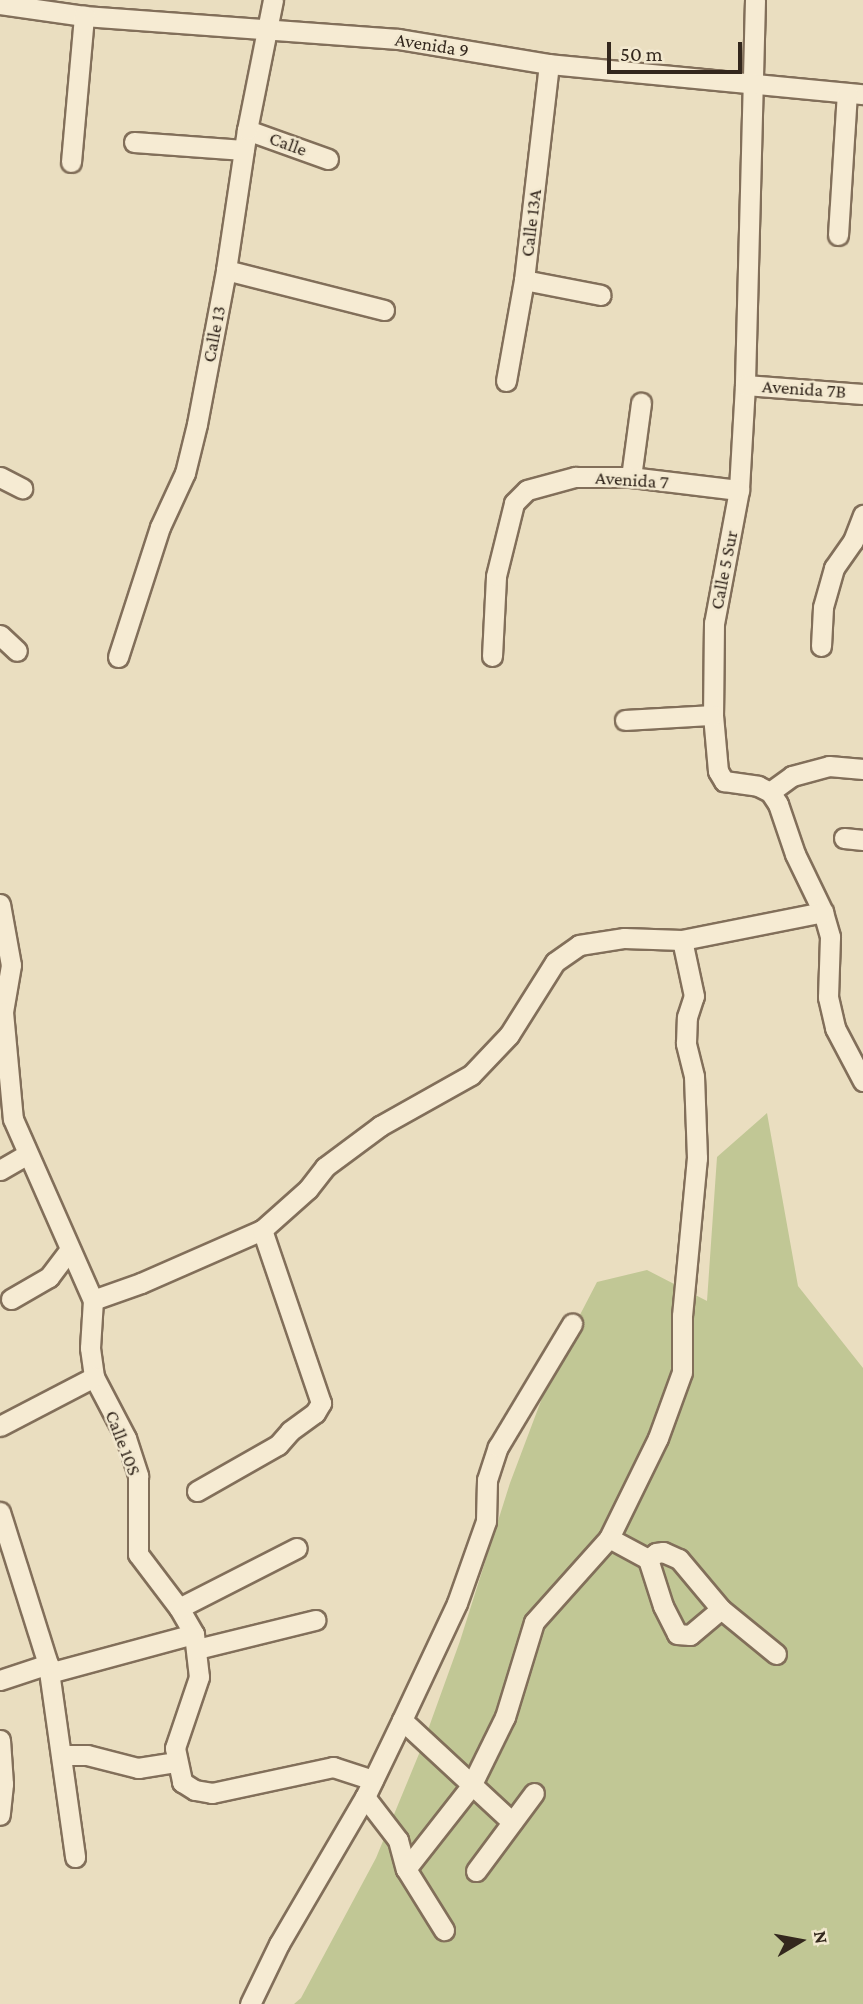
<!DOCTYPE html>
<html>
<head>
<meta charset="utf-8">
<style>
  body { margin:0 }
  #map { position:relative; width:863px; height:2004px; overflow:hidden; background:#eadec0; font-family:"Crimson Pro",serif }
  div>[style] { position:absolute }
  .green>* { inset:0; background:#c1c795 }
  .roads { filter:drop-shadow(2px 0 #826f5a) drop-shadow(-2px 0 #826f5a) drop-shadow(0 2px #826f5a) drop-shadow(0 -2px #826f5a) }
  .minor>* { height:19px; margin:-9.5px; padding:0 9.5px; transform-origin:9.5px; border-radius:9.5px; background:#f6ebd3 }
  span { translate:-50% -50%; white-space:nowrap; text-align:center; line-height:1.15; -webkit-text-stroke:5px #f2e8cf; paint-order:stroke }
  .street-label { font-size:19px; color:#33271d }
  .north { position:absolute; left:765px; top:1906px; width:70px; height:70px; -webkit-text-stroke:5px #f2e8cf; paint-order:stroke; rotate:80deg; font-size:19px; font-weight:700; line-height:28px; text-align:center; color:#33271d }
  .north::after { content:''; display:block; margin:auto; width:24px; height:32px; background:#33271d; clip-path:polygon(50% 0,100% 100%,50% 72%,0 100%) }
  .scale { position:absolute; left:607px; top:42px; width:135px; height:32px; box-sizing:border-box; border:4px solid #33271d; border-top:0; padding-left:9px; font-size:21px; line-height:24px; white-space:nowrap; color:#33271d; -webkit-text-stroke:5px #f2e8cf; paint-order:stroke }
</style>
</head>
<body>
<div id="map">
  <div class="green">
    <i style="clip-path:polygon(767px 1113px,798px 1286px,863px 1368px,863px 2004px,294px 2004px,301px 1998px,376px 1858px,421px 1749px,460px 1641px,510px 1483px,556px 1361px,597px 1282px,647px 1270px,707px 1301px,717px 1157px)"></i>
  </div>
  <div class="roads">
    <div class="minor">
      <i style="left:755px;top:0;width:385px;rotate:91.5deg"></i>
      <i style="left:745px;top:385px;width:105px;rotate:93.3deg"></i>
      <i style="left:739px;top:490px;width:135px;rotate:100.6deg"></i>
      <i style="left:714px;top:623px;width:92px;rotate:90.6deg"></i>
      <i style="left:713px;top:715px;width:56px;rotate:84.9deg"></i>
      <i style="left:718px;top:771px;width:12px;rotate:59deg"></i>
      <i style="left:724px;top:781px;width:34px;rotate:8deg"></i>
      <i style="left:758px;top:786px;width:13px;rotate:27deg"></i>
      <i style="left:770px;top:792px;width:14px;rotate:56deg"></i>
      <i style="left:778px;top:804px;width:53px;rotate:71.2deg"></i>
      <i style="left:795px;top:854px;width:64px;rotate:64.2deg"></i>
      <i style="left:823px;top:912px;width:26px;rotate:74deg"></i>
      <i style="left:830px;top:937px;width:60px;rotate:91.9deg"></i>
      <i style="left:828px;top:997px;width:32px;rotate:77deg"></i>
      <i style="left:835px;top:1028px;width:60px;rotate:62.2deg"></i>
      <i style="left:0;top:4px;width:85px;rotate:8.1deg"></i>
      <i style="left:84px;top:16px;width:315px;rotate:4.2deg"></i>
      <i style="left:398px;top:39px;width:153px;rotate:9.4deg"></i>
      <i style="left:549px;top:64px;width:315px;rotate:5.5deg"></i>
      <i style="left:247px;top:130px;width:86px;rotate:19.7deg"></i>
      <i style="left:134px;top:142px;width:110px;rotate:4.2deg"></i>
      <i style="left:71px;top:162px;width:147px;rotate:-84.9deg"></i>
      <i style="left:838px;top:235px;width:142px;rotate:-86.4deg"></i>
      <i style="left:226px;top:270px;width:163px;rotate:14.2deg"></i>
      <i style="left:524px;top:280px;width:78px;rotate:11deg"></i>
      <i style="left:506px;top:381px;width:103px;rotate:-79.9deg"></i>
      <i style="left:524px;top:280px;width:217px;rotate:-83.4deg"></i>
      <i style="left:745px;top:385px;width:118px;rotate:4.4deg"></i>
      <i style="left:0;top:477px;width:25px;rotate:27deg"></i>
      <i style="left:631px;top:477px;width:75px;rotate:-82.3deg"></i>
      <i style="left:0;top:635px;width:23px;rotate:43deg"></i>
      <i style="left:821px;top:646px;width:39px;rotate:-87deg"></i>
      <i style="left:823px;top:607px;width:41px;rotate:-74.2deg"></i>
      <i style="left:834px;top:568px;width:33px;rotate:-55deg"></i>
      <i style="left:853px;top:541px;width:28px;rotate:-69deg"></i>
      <i style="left:492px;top:656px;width:80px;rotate:-87.1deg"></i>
      <i style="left:496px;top:576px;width:75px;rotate:-76.1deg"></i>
      <i style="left:514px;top:503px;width:18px;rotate:-45deg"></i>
      <i style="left:527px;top:490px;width:50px;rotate:-15.2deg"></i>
      <i style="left:575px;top:477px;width:56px"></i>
      <i style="left:631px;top:477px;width:109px;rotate:6.9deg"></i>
      <i style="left:118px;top:657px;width:137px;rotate:-72.1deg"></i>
      <i style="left:160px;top:527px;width:60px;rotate:-65.2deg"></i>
      <i style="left:185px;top:473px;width:50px;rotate:-76.2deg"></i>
      <i style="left:197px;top:424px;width:157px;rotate:-79.3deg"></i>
      <i style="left:226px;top:270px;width:142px;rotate:-81.5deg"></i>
      <i style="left:247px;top:130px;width:133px;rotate:-78.7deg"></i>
      <i style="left:625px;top:720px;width:88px;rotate:-3.3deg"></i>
      <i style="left:770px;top:792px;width:27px;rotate:-36deg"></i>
      <i style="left:792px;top:776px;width:38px;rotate:-15deg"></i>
      <i style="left:829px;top:766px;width:34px;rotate:5deg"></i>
      <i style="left:844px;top:838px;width:19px;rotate:6deg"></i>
      <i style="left:0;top:904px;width:62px;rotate:79.8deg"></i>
      <i style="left:11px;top:965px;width:48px;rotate:99.7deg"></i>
      <i style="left:3px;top:1012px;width:107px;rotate:84.7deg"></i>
      <i style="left:13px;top:1119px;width:198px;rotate:66.2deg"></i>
      <i style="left:93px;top:1300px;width:48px;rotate:93.6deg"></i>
      <i style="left:90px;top:1348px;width:29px;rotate:82deg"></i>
      <i style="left:94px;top:1377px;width:69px;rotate:62.3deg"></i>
      <i style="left:126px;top:1438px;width:40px;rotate:72deg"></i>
      <i style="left:138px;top:1476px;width:78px;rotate:90deg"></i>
      <i style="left:138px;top:1554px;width:68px;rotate:52.8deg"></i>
      <i style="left:179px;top:1608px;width:30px;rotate:60deg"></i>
      <i style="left:194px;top:1634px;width:43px;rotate:83.4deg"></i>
      <i style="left:199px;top:1677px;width:75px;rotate:108.7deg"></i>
      <i style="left:175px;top:1748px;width:35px;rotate:78deg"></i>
      <i style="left:182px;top:1782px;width:15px;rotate:32deg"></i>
      <i style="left:195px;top:1790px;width:17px;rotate:10deg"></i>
      <i style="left:212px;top:1793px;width:124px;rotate:-12.1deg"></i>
      <i style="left:333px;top:1767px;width:42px;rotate:18deg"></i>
      <i style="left:0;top:1170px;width:32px;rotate:-30deg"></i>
      <i style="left:11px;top:1299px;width:44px;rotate:-30.1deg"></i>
      <i style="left:49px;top:1277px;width:34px;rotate:-53deg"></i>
      <i style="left:93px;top:1300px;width:51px;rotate:-19.5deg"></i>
      <i style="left:141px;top:1283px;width:132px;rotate:-23.7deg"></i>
      <i style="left:262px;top:1230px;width:62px;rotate:-41.7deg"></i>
      <i style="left:308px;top:1189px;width:28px;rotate:-52deg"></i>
      <i style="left:325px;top:1167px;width:69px;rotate:-36.7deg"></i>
      <i style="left:380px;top:1126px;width:104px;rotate:-29.3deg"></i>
      <i style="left:471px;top:1075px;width:55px;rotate:-46.5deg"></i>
      <i style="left:509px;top:1035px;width:86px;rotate:-57.8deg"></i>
      <i style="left:555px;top:962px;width:29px;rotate:-35deg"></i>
      <i style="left:579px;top:945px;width:46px;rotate:-8.8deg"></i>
      <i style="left:624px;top:938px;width:58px;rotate:2deg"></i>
      <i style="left:682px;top:940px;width:144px;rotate:-11.2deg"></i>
      <i style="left:0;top:1426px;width:106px;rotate:-27.5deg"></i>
      <i style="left:197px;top:1491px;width:93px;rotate:-29.6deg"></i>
      <i style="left:278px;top:1445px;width:18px;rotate:-49deg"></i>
      <i style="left:290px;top:1431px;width:31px;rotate:-36deg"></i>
      <i style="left:315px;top:1413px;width:12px;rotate:-59deg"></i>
      <i style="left:321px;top:1403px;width:183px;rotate:-108.8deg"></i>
      <i style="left:0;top:1512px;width:159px;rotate:72.5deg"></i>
      <i style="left:48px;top:1664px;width:195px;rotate:82deg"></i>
      <i style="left:609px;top:1538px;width:44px;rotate:28.3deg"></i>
      <i style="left:648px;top:1559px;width:10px;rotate:-37deg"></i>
      <i style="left:656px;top:1553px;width:7px;rotate:-8deg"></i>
      <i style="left:663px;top:1552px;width:17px;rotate:24deg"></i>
      <i style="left:679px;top:1559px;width:65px;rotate:50deg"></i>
      <i style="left:721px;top:1609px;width:71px;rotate:39.3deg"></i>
      <i style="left:648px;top:1559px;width:49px;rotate:72.3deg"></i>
      <i style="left:663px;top:1606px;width:31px;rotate:63deg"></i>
      <i style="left:677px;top:1634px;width:13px;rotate:4deg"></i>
      <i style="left:690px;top:1635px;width:40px;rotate:-40deg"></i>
      <i style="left:179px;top:1608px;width:132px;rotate:-27deg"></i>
      <i style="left:197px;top:1649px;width:122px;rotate:-13.8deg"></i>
      <i style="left:49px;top:1673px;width:150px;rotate:-15.1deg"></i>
      <i style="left:0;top:1680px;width:51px;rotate:-18.4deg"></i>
      <i style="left:402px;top:1720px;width:150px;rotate:42.8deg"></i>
      <i style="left:0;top:1740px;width:44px;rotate:86.1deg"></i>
      <i style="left:3px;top:1784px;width:31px;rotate:96deg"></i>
      <i style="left:61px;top:1755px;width:26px"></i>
      <i style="left:87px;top:1755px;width:53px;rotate:14.3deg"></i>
      <i style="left:138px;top:1768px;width:39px;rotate:-9deg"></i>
      <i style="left:365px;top:1797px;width:54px;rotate:52.5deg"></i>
      <i style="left:398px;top:1840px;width:30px;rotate:75deg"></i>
      <i style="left:406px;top:1869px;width:72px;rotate:58.1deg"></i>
      <i style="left:406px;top:1869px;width:105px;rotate:-51.9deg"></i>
      <i style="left:471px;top:1786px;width:77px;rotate:-63.8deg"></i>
      <i style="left:505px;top:1717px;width:99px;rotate:-73deg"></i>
      <i style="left:534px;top:1622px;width:113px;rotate:-48.2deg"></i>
      <i style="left:609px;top:1538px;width:111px;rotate:-63.9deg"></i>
      <i style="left:658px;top:1438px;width:70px;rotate:-70deg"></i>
      <i style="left:682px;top:1372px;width:56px;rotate:-90deg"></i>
      <i style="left:682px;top:1316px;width:159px;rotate:-84.6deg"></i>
      <i style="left:697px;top:1158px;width:82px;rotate:-92.1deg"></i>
      <i style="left:694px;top:1076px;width:34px;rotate:-104deg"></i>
      <i style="left:686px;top:1043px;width:26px;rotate:-88deg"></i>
      <i style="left:687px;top:1017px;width:22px;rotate:-72deg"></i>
      <i style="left:694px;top:996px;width:57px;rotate:-102.1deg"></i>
      <i style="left:476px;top:1871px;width:97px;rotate:-53.4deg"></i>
      <i style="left:250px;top:2004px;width:67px;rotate:-64.2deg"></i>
      <i style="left:279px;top:1944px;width:170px;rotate:-59.7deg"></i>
      <i style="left:365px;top:1797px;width:85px;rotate:-64.3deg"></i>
      <i style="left:402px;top:1720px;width:129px;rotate:-64.8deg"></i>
      <i style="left:457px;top:1603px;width:87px;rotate:-70.5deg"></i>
      <i style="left:486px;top:1521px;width:41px;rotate:-88.6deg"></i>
      <i style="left:487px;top:1480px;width:35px;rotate:-72deg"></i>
      <i style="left:498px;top:1447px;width:144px;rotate:-59deg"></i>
    </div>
  </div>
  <div class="street-label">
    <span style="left:432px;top:45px;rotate:9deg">Avenida 9</span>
    <span style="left:288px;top:144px;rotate:20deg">Calle</span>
    <span style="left:531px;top:223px;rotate:-83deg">Calle 13A</span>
    <span style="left:214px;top:334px;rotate:-79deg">Calle 13</span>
    <span style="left:804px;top:389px;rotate:4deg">Avenida 7B</span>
    <span style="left:632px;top:480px;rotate:4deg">Avenida 7</span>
    <span style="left:724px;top:570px;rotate:-79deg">Calle 5 Sur</span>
    <span style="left:123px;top:1443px;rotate:69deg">Calle 10S</span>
  </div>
  <div class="north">N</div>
  <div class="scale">50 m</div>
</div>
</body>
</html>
